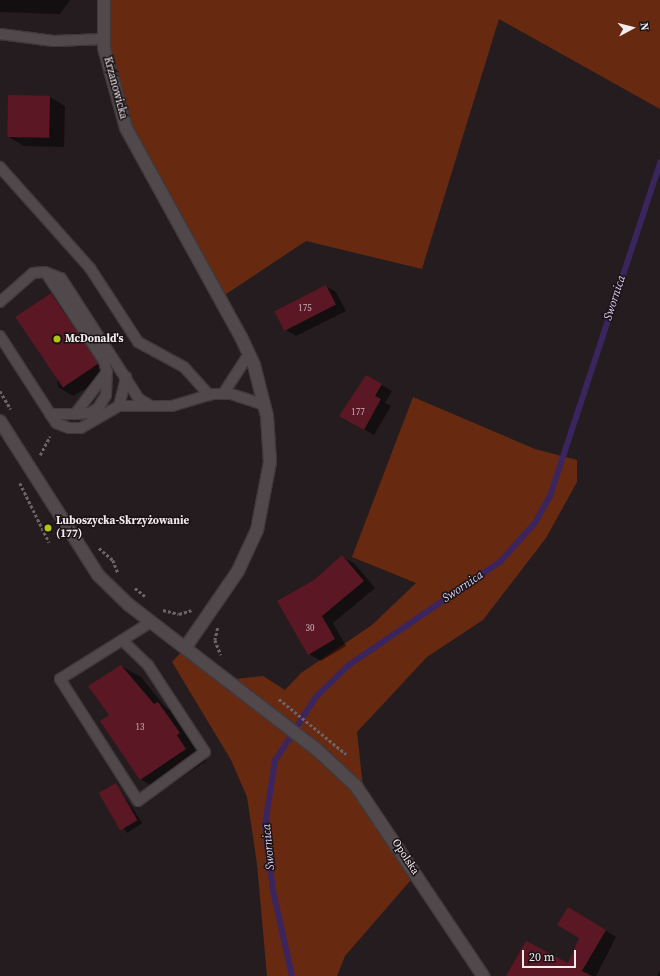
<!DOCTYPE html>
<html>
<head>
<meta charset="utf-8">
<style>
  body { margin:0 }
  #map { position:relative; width:660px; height:976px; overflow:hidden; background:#241c1f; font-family:"Source Serif 4",serif }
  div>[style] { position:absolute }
  .green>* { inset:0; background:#682911 }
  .shadow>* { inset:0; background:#0007; transform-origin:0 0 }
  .stream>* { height:5.5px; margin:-2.75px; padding:0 2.75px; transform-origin:2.75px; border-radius:2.75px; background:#3b255e }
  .building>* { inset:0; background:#5b1723; transform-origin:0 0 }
  .path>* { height:2.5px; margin-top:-1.25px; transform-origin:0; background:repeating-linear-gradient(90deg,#6b6366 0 3px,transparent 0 5px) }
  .roads { filter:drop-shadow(1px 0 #3f393c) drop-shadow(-1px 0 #3f393c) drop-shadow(0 1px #3f393c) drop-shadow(0 -1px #3f393c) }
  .lane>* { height:10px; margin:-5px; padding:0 5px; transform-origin:5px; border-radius:5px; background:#51484c }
  .secondary>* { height:12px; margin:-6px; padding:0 6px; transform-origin:6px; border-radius:6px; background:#51484c }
  .dots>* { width:11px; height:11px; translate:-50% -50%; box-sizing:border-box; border:2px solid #1a1316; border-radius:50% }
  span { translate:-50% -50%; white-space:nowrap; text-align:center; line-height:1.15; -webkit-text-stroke:3px #1a1316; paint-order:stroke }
  .number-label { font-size:9px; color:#ccb7bc }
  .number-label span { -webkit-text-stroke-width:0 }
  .street-label { font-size:11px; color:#f2ecef }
  .poi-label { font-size:11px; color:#f2ecef; font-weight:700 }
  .left { translate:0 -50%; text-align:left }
  .water-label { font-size:12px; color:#d9cff4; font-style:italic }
  .north { position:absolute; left:612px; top:8px; width:40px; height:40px; -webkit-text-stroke:3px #1a1316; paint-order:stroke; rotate:83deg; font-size:11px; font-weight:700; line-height:16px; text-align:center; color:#f2ecef }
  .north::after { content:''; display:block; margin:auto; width:14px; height:18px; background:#f2ecef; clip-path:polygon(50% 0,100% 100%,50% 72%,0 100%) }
  .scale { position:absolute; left:522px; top:950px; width:54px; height:18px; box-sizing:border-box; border:2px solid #f2ecef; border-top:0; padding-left:5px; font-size:12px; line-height:14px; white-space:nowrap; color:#f2ecef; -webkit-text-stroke:3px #1a1316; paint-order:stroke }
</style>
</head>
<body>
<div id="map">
  <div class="green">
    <i style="clip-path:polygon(104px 0,660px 0,660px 109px,499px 19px,422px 269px,306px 241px,220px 298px,116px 99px)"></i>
    <i style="clip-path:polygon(413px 397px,535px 449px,577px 460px,577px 482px,546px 538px,483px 620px,427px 657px,357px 732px,364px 796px,416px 874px,345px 956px,337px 976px,267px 976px,257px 864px,247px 797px,231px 760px,172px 662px,185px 648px,225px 680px,263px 676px,285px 690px,301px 673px,372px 625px,416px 583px,352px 557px)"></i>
  </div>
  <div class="shadow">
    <i style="clip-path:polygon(0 0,70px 0,60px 14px,0 12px)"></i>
    <i style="clip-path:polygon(50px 97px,65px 106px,64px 147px,24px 146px,9px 137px)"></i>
    <i style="clip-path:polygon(326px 286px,336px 292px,346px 311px,296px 336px,286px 330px)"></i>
    <i style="clip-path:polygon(51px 294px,67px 303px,113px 373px,73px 396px,58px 387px)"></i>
    <i style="clip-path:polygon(367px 377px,392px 391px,385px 403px,391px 406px,374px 435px,341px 416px)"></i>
    <i style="clip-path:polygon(342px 557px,354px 563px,375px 588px,333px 623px,346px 646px,321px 661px,309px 654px)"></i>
    <i style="clip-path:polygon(121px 666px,141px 677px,166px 708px,178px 714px,206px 761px,161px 791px,140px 779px,111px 715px)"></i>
    <i style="left:116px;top:784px;width:47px;height:18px;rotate:56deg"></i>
    <i style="clip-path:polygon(579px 914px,616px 937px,596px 976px,507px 976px,568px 964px,580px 938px)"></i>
    <i style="clip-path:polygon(660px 971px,660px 976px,657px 976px)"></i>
  </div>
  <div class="stream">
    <i style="left:292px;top:976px;width:87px;rotate:-102.6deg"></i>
    <i style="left:273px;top:891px;width:65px;rotate:-97deg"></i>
    <i style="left:265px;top:826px;width:66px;rotate:-81.3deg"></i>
    <i style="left:275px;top:761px;width:76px;rotate:-57.4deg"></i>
    <i style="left:316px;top:697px;width:46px;rotate:-44.1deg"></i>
    <i style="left:349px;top:665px;width:183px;rotate:-34.3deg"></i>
    <i style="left:500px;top:562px;width:52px;rotate:-48.1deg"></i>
    <i style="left:535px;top:523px;width:31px;rotate:-61deg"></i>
    <i style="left:550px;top:496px;width:351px;rotate:-71.7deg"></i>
  </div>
  <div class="building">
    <i style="left:8px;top:95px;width:42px;height:42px;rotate:1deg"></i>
    <i style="left:326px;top:285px;width:22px;height:58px;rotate:63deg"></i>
    <i style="left:51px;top:293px;width:85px;height:43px;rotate:56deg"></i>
    <i style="clip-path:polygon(366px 375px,382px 384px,375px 396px,381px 399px,364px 430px,339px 416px)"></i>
    <i style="clip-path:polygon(342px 555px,364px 581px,322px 616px,335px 639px,308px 655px,277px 601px,314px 580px)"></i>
    <i style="clip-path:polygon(121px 665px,154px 704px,158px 702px,180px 733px,177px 735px,186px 749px,140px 780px,100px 721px,109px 715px,88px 686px)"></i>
    <i style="left:116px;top:783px;width:43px;height:20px;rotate:60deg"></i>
    <i style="clip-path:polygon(568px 907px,606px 930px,582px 971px,592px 976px,506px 976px,526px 941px,568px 963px,579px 938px,557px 925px)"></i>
  </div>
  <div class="path">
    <i style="left:0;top:391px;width:21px;rotate:59deg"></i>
    <i style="left:40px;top:455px;width:21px;rotate:-62deg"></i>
    <i style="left:20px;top:483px;width:66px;rotate:63.8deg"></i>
    <i style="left:99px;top:548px;width:18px;rotate:41deg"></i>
    <i style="left:113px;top:560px;width:14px;rotate:69deg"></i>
    <i style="left:135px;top:588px;width:13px;rotate:39deg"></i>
    <i style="left:163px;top:610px;width:16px;rotate:14deg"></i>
    <i style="left:179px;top:614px;width:14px;rotate:-17deg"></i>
    <i style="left:218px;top:628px;width:12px;rotate:104deg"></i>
    <i style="left:215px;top:640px;width:16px;rotate:68deg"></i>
    <i style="left:279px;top:699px;width:87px;rotate:39.4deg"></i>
  </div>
  <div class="roads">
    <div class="lane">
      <i style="left:0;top:34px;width:54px;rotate:7.4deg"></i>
      <i style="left:54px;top:41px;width:50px;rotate:-2.3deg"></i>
      <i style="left:0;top:167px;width:135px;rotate:48.3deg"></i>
      <i style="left:90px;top:268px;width:88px;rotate:57deg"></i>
      <i style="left:138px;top:342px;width:52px;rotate:28.5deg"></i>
      <i style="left:184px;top:367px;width:38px;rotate:48deg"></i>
      <i style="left:46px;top:273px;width:105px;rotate:56.6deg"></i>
      <i style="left:104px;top:361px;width:11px;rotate:75deg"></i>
      <i style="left:107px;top:372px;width:53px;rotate:127.3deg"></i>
      <i style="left:75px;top:414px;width:25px;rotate:180deg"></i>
      <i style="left:0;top:302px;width:44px;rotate:-41.3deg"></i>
      <i style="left:33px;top:273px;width:12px;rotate:-5deg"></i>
      <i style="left:45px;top:272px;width:17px;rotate:21deg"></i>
      <i style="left:61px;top:278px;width:144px;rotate:57.2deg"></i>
      <i style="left:139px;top:399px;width:14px;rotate:30deg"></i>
      <i style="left:0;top:336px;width:103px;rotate:57.2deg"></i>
      <i style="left:56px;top:423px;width:14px;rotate:21deg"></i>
      <i style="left:69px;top:428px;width:12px"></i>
      <i style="left:81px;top:428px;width:44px;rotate:-30.1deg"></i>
      <i style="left:119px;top:406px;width:53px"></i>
      <i style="left:172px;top:406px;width:42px;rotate:-16.7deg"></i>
      <i style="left:212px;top:394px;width:19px"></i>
      <i style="left:231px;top:394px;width:36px;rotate:18deg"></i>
      <i style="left:223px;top:394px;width:48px;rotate:-57deg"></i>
      <i style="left:119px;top:406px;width:30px;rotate:-76deg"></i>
      <i style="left:75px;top:414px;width:15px;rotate:-4deg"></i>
      <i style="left:90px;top:413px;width:9px;rotate:-32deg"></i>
      <i style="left:98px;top:408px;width:15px;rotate:-58deg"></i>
      <i style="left:106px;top:395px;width:23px;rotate:-88deg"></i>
      <i style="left:122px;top:640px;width:36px;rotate:44deg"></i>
      <i style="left:148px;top:665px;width:104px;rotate:56.8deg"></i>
      <i style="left:205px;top:752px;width:83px;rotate:143.8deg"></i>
      <i style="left:138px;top:801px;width:145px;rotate:-122.6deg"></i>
      <i style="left:60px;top:679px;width:107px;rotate:-32.1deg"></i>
    </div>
    <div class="secondary">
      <i style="left:104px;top:0;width:48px;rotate:90deg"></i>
      <i style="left:104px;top:48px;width:83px;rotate:74.6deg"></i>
      <i style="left:126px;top:128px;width:239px;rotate:61.2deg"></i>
      <i style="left:241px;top:337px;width:31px;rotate:65deg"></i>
      <i style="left:254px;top:365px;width:53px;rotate:75.7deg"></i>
      <i style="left:267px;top:416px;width:46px;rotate:86.3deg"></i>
      <i style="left:270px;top:462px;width:69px;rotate:100.8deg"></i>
      <i style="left:257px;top:530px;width:45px;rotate:114.9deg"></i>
      <i style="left:238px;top:571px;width:93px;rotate:124.5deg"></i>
      <i style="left:0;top:421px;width:183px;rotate:57.5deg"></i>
      <i style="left:98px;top:575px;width:43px;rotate:44.1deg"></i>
      <i style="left:129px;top:605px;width:235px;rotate:37.6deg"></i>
      <i style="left:315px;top:748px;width:56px;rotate:42.8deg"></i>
      <i style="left:356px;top:786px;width:229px;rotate:56.2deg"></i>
    </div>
  </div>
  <div class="dots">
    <i style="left:57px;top:339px;background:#afc506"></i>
    <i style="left:48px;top:528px;background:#afc506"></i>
  </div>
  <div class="number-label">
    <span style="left:305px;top:308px">175</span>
    <span style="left:358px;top:412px">177</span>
    <span style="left:310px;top:628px">30</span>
    <span style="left:140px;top:727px">13</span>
  </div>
  <div class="street-label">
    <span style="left:115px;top:88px;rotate:75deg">Krzanowicka</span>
    <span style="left:405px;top:857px;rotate:57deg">Opolska</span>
  </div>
  <div class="poi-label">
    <span class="left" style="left:65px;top:339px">McDonald's</span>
    <span class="left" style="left:56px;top:528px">Luboszycka-Skrzyżowanie<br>(177)</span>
  </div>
  <div class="water-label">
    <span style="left:615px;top:298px;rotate:-72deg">Swornica</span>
    <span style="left:463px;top:587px;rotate:-34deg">Swornica</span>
    <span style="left:269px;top:847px;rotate:-95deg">Swornica</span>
  </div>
  <div class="north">N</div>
  <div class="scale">20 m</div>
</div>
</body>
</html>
